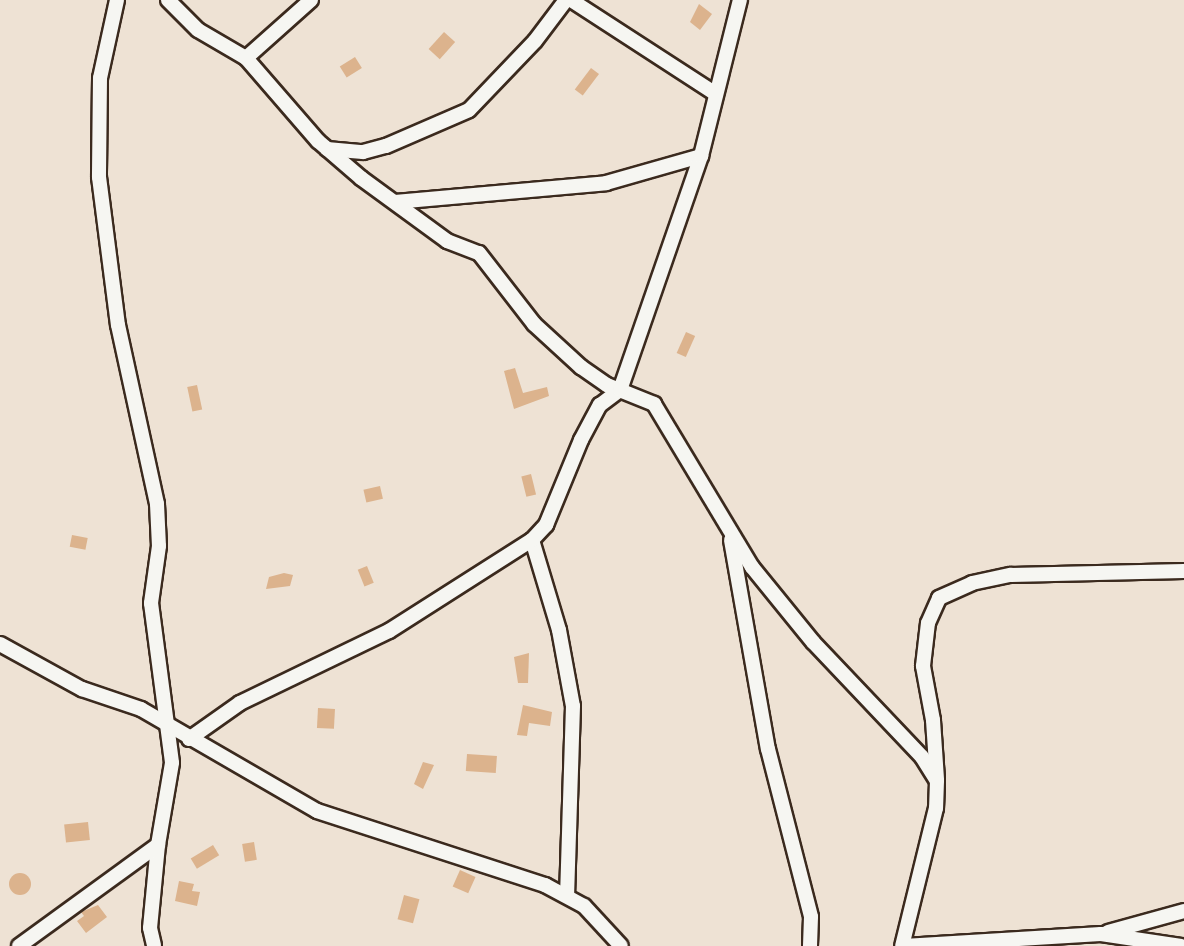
<!DOCTYPE html>
<html>
<head>
<meta charset="utf-8">
<style>
  body { margin:0 }
  #map { position:relative; width:1184px; height:946px; overflow:hidden; background:#eee2d4; font-family:Sriracha,sans-serif }
  div>[style] { position:absolute }
  .building>* { inset:0; background:#dcb38d; transform-origin:0 0 }
  .round { border-radius:50% }
  .roads { filter:drop-shadow(2px 0 #3b2a1e) drop-shadow(-2px 0 #3b2a1e) drop-shadow(0 2px #3b2a1e) drop-shadow(0 -2px #3b2a1e) }
  .minor>* { height:14px; margin:-7px; padding:0 7px; transform-origin:7px; border-radius:7px; background:#f6f6f2 }
  span { translate:-50% -50%; white-space:nowrap; text-align:center; line-height:1.15; -webkit-text-stroke:4.5px #f6f6f2; paint-order:stroke }
</style>
</head>
<body>
<div id="map">
  <div class="building">
    <i style="clip-path:polygon(699px 4px,712px 14px,700px 30px,690px 22px)"></i>
    <i style="left:444px;top:32px;width:15px;height:23px;rotate:42deg"></i>
    <i style="left:355px;top:57px;width:13px;height:18px;rotate:58deg"></i>
    <i style="left:591px;top:68px;width:10px;height:27px;rotate:37deg"></i>
    <i style="left:686px;top:332px;width:10px;height:23px;rotate:24deg"></i>
    <i style="clip-path:polygon(515px 368px,523px 393px,547px 387px,549px 396px,514px 409px,504px 371px)"></i>
    <i style="left:197px;top:385px;width:25px;height:10px;rotate:78deg"></i>
    <i style="left:531px;top:474px;width:21px;height:10px;rotate:76deg"></i>
    <i style="left:380px;top:486px;width:13px;height:17px;rotate:77deg"></i>
    <i style="left:72px;top:535px;width:16px;height:12px;rotate:11deg"></i>
    <i style="left:367px;top:566px;width:18px;height:10px;rotate:68deg"></i>
    <i style="clip-path:polygon(284px 573px,293px 575px,290px 586px,266px 589px,269px 577px)"></i>
    <i style="clip-path:polygon(529px 653px,528px 683px,518px 683px,514px 657px)"></i>
    <i style="clip-path:polygon(523px 705px,552px 712px,550px 726px,529px 723px,527px 736px,517px 735px)"></i>
    <i style="left:318px;top:708px;width:17px;height:20px;rotate:3deg"></i>
    <i style="left:467px;top:754px;width:30px;height:17px;rotate:4deg"></i>
    <i style="clip-path:polygon(423px 762px,434px 765px,423px 789px,414px 784px)"></i>
    <i style="left:88px;top:822px;width:18px;height:24px;rotate:84deg"></i>
    <i style="left:254px;top:842px;width:18px;height:12px;rotate:81deg"></i>
    <i style="left:213px;top:845px;width:12px;height:26px;rotate:59deg"></i>
    <i style="left:460px;top:870px;width:17px;height:18px;rotate:24deg"></i>
    <i class="round" style="left:9px;top:873px;width:22px;height:22px"></i>
    <i style="clip-path:polygon(179px 881px,194px 884px,192px 891px,200px 892px,197px 906px,175px 901px)"></i>
    <i style="left:404px;top:895px;width:16px;height:25px;rotate:15deg"></i>
    <i style="clip-path:polygon(98px 905px,107px 917px,86px 933px,77px 921px,84px 916px,81px 912px)"></i>
  </div>
  <div class="roads">
    <div class="minor">
      <i style="left:117px;top:0;width:80px;rotate:102.3deg"></i>
      <i style="left:100px;top:78px;width:99px;rotate:90.6deg"></i>
      <i style="left:99px;top:177px;width:149px;rotate:82.7deg"></i>
      <i style="left:118px;top:325px;width:183px;rotate:77.7deg"></i>
      <i style="left:157px;top:504px;width:42px;rotate:87.3deg"></i>
      <i style="left:159px;top:546px;width:58px;rotate:98deg"></i>
      <i style="left:151px;top:603px;width:161px;rotate:82.5deg"></i>
      <i style="left:172px;top:763px;width:83px;rotate:99.7deg"></i>
      <i style="left:158px;top:845px;width:83px;rotate:95.5deg"></i>
      <i style="left:150px;top:928px;width:18px;rotate:77deg"></i>
      <i style="left:168px;top:0;width:42px;rotate:45deg"></i>
      <i style="left:198px;top:30px;width:56px;rotate:30.3deg"></i>
      <i style="left:246px;top:58px;width:110px;rotate:49.1deg"></i>
      <i style="left:318px;top:141px;width:57px;rotate:40.7deg"></i>
      <i style="left:361px;top:178px;width:107px;rotate:36.2deg"></i>
      <i style="left:447px;top:241px;width:34px;rotate:21deg"></i>
      <i style="left:479px;top:253px;width:90px;rotate:52.2deg"></i>
      <i style="left:534px;top:324px;width:64px;rotate:42.5deg"></i>
      <i style="left:581px;top:367px;width:32px;rotate:35deg"></i>
      <i style="left:607px;top:385px;width:51px;rotate:22deg"></i>
      <i style="left:654px;top:404px;width:190px;rotate:59deg"></i>
      <i style="left:752px;top:567px;width:97px;rotate:50.9deg"></i>
      <i style="left:813px;top:642px;width:158px;rotate:46.5deg"></i>
      <i style="left:922px;top:757px;width:28px;rotate:58deg"></i>
      <i style="left:937px;top:781px;width:27px;rotate:92deg"></i>
      <i style="left:936px;top:808px;width:142px;rotate:103.8deg"></i>
      <i style="left:571px;top:0;width:173px;rotate:33deg"></i>
      <i style="left:246px;top:58px;width:87px;rotate:-41.7deg"></i>
      <i style="left:327px;top:149px;width:36px;rotate:5deg"></i>
      <i style="left:363px;top:152px;width:24px;rotate:-15deg"></i>
      <i style="left:386px;top:146px;width:90px;rotate:-23.4deg"></i>
      <i style="left:469px;top:110px;width:95px;rotate:-46.3deg"></i>
      <i style="left:535px;top:41px;width:51px;rotate:-52.9deg"></i>
      <i style="left:395px;top:202px;width:212px;rotate:-5.1deg"></i>
      <i style="left:606px;top:183px;width:99px;rotate:-15.9deg"></i>
      <i style="left:532px;top:540px;width:94px;rotate:73.3deg"></i>
      <i style="left:559px;top:630px;width:77px;rotate:79.6deg"></i>
      <i style="left:573px;top:706px;width:190px;rotate:91.8deg"></i>
      <i style="left:731px;top:540px;width:212px;rotate:80deg"></i>
      <i style="left:768px;top:749px;width:173px;rotate:75.6deg"></i>
      <i style="left:811px;top:917px;width:29px;rotate:92deg"></i>
      <i style="left:0;top:644px;width:94px;rotate:28.8deg"></i>
      <i style="left:82px;top:689px;width:62px;rotate:18.7deg"></i>
      <i style="left:141px;top:709px;width:203px;rotate:30.1deg"></i>
      <i style="left:317px;top:811px;width:240px;rotate:18deg"></i>
      <i style="left:545px;top:885px;width:44px;rotate:28.3deg"></i>
      <i style="left:584px;top:906px;width:54px;rotate:47.2deg"></i>
      <i style="left:189px;top:739px;width:62px;rotate:-35.2deg"></i>
      <i style="left:240px;top:703px;width:165px;rotate:-25.8deg"></i>
      <i style="left:389px;top:631px;width:169px;rotate:-32.5deg"></i>
      <i style="left:532px;top:540px;width:21px;rotate:-47deg"></i>
      <i style="left:546px;top:525px;width:92px;rotate:-67.6deg"></i>
      <i style="left:581px;top:440px;width:40px;rotate:-62deg"></i>
      <i style="left:600px;top:405px;width:25px;rotate:-37deg"></i>
      <i style="left:620px;top:390px;width:248px;rotate:-70.9deg"></i>
      <i style="left:701px;top:156px;width:161px;rotate:-76deg"></i>
      <i style="left:937px;top:779px;width:59px;rotate:-93.9deg"></i>
      <i style="left:933px;top:720px;width:55px;rotate:-100.5deg"></i>
      <i style="left:923px;top:666px;width:43px;rotate:-83.4deg"></i>
      <i style="left:928px;top:623px;width:27px;rotate:-66deg"></i>
      <i style="left:939px;top:598px;width:36px;rotate:-24deg"></i>
      <i style="left:972px;top:583px;width:40px;rotate:-12deg"></i>
      <i style="left:1011px;top:575px;width:173px;rotate:-1.3deg"></i>
      <i style="left:1108px;top:932px;width:79px;rotate:-15.4deg"></i>
      <i style="left:19px;top:946px;width:172px;rotate:-36deg"></i>
      <i style="left:904px;top:946px;width:197px;rotate:-3.5deg"></i>
      <i style="left:1101px;top:934px;width:81px;rotate:8.5deg"></i>
    </div>
  </div>
</div>
</body>
</html>
